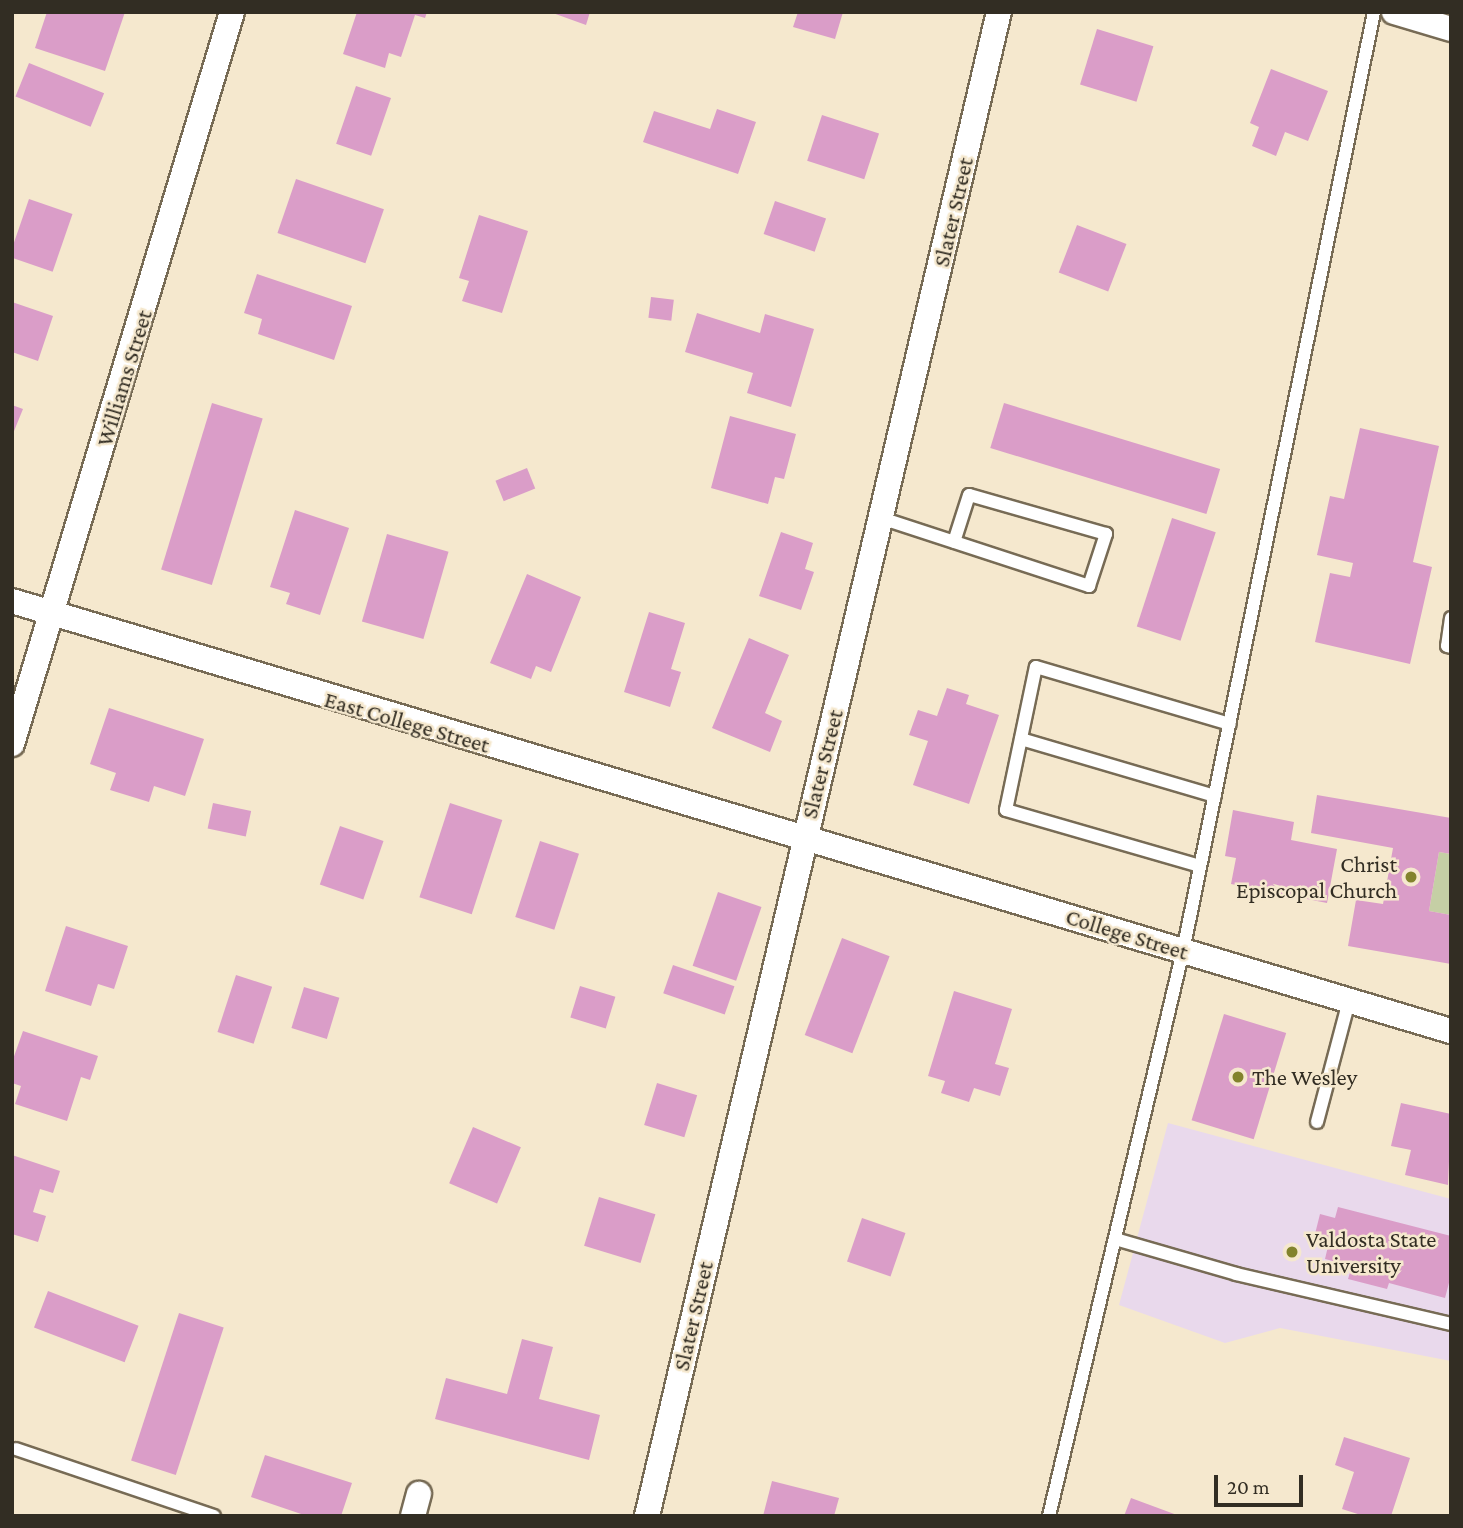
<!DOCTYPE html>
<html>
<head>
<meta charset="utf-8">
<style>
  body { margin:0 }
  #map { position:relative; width:1463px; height:1528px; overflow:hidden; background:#f5e8ce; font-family:"Crimson Pro",serif }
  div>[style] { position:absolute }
  .education>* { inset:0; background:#e9d9ec }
  .green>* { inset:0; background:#c5cfa5 }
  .building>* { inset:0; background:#da9dc8; transform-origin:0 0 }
  .roads { filter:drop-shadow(2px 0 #776b55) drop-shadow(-2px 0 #776b55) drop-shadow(0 2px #776b55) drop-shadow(0 -2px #776b55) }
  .lane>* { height:12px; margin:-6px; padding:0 6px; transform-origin:6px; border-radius:6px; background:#fff }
  .street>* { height:24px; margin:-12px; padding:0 12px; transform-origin:12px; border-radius:12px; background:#fff }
  .dots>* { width:19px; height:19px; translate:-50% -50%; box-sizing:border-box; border:4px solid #f5e8ce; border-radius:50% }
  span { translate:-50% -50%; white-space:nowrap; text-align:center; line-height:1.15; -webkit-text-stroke:5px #f5e8ce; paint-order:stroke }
  .street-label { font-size:23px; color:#322d23 }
  .poi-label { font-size:23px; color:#322d23 }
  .right { translate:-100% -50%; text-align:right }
  .left { translate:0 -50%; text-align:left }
  .frame { position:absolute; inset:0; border:14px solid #322d23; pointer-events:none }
  .scale { position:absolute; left:1214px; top:1475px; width:89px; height:32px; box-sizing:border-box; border:4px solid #322d23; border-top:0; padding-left:9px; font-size:21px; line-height:24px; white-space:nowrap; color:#322d23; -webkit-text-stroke:5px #f5e8ce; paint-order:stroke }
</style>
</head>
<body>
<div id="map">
  <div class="education">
    <i style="clip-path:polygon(1168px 1123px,1451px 1199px,1451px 1361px,1280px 1328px,1225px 1343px,1119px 1305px)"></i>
  </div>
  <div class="green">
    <i style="clip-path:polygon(1439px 852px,1451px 854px,1451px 915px,1429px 911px)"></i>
  </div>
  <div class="building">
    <i style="clip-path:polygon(47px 12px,125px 12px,105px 71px,35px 48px)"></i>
    <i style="clip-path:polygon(357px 12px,427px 12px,425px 18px,415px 15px,401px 57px,389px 53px,385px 68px,343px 54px)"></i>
    <i style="clip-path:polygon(550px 12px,590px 12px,586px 25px)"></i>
    <i style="clip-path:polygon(798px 12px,843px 12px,835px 39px,793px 27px)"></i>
    <i style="left:1097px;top:29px;width:59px;height:58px;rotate:17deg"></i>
    <i style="left:29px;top:63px;width:81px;height:36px;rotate:22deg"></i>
    <i style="clip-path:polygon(1271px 69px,1328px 91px,1308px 141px,1285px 132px,1276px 156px,1252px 146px,1259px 127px,1250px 123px)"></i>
    <i style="left:356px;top:86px;width:37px;height:61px;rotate:19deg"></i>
    <i style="clip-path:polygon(717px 109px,756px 122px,738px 174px,643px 142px,654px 111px,710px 129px)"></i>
    <i style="left:822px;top:115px;width:60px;height:48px;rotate:18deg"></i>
    <i style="left:296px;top:179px;width:93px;height:57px;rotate:19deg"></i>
    <i style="left:29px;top:199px;width:46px;height:61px;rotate:19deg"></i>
    <i style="left:775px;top:201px;width:54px;height:35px;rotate:19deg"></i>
    <i style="clip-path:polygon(479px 215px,528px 231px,502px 313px,462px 301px,469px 281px,459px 278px)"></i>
    <i style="left:1077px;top:225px;width:53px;height:51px;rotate:21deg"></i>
    <i style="clip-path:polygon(257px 274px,352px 306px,334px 360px,258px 334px,262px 319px,244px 313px)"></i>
    <i style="left:651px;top:297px;width:23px;height:21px;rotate:7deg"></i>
    <i style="clip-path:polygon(12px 302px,53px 316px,38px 361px,12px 352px)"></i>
    <i style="clip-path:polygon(697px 313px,760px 333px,765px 314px,814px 329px,791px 407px,747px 393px,753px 373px,685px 352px)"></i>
    <i style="left:212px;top:403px;width:53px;height:174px;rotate:17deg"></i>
    <i style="left:1004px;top:403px;width:226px;height:47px;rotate:17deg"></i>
    <i style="clip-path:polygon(12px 405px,23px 409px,12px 436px)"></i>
    <i style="clip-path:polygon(730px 416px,796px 434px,784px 479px,775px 477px,768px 504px,711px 488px)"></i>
    <i style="clip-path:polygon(1360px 428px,1439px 446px,1413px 562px,1432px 567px,1410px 664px,1315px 642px,1330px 573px,1350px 577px,1353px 563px,1317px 555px,1330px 496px,1344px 499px)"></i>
    <i style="left:527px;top:468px;width:22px;height:34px;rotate:68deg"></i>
    <i style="clip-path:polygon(295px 510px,349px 528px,320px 615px,286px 604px,290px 593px,270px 587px)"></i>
    <i style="left:1172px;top:518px;width:46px;height:114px;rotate:18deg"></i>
    <i style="clip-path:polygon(781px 532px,813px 543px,805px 569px,814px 572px,801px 610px,759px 596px)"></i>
    <i style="left:387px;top:534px;width:64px;height:91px;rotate:16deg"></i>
    <i style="clip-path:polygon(527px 574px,581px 597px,551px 672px,536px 666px,531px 679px,490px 663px)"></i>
    <i style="clip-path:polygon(649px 612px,685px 623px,671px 669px,681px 672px,670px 707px,624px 692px)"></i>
    <i style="clip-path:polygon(749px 638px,789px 655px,765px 713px,782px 721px,770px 752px,712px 728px)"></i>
    <i style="clip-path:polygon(947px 688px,969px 695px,966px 704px,999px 715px,969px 804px,913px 785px,928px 741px,909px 735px,918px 710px,937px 716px)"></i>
    <i style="clip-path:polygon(109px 708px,204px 739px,185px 796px,154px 786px,149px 802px,110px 790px,116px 773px,90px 764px)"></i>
    <i style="clip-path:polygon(1317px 795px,1451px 818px,1451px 854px,1439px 852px,1429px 911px,1451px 915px,1451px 964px,1348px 946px,1356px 900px,1383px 904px,1393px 848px,1311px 833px)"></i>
    <i style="left:213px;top:803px;width:39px;height:26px;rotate:12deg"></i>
    <i style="left:450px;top:803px;width:55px;height:99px;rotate:18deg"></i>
    <i style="clip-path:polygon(1233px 810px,1294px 822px,1291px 840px,1337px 849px,1327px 903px,1231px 884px,1236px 858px,1225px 856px)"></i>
    <i style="left:340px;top:826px;width:46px;height:62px;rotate:19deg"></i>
    <i style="left:540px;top:841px;width:41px;height:80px;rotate:18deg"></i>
    <i style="left:718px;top:892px;width:46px;height:78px;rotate:19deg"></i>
    <i style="clip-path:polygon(66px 926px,128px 946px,114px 989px,98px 984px,91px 1006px,45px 991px)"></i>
    <i style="left:842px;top:938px;width:51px;height:104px;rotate:21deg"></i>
    <i style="left:673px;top:965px;width:65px;height:30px;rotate:19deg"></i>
    <i style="left:236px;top:975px;width:38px;height:60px;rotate:18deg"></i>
    <i style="left:580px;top:986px;width:37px;height:33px;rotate:17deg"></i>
    <i style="left:304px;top:987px;width:37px;height:43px;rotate:17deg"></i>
    <i style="clip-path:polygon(954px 991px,1012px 1009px,995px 1064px,1009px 1068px,1000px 1096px,974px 1088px,969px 1102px,941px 1093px,945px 1081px,928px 1076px)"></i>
    <i style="left:1224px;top:1014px;width:65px;height:111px;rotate:17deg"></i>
    <i style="clip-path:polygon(23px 1031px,98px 1056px,90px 1080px,81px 1077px,67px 1121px,15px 1104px,21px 1086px,12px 1083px,12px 1062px)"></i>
    <i style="left:657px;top:1083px;width:42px;height:44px;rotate:17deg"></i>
    <i style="clip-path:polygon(1401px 1103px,1451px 1114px,1448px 1185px,1405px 1175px,1411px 1150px,1391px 1146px)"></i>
    <i style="left:473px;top:1127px;width:52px;height:61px;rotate:23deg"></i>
    <i style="clip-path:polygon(12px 1155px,60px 1171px,53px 1193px,40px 1189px,33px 1212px,46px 1216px,38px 1242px,12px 1234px)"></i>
    <i style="left:599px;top:1197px;width:59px;height:51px;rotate:17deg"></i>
    <i style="clip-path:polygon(1338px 1207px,1451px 1236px,1451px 1275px,1445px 1298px,1389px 1283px,1387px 1289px,1348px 1279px,1352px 1266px,1325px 1259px,1329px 1242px,1314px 1238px,1320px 1214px,1335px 1218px)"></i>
    <i style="left:862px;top:1218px;width:46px;height:46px;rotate:19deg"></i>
    <i style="left:48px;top:1291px;width:97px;height:39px;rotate:21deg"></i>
    <i style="left:179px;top:1313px;width:47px;height:155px;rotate:18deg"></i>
    <i style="clip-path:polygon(522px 1339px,553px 1347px,539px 1399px,600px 1415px,589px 1460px,435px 1419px,446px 1378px,507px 1394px)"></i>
    <i style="clip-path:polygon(1344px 1437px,1410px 1458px,1391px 1516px,1364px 1516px,1342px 1509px,1354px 1472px,1335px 1465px)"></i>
    <i style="clip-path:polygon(265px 1455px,352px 1483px,341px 1516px,307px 1516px,251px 1497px)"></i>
    <i style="clip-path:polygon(772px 1481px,839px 1498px,834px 1516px,763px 1516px)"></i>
    <i style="clip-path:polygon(1131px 1498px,1177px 1515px,1177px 1516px,1124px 1516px)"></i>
  </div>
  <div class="roads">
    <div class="lane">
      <i style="left:881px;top:518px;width:219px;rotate:18.1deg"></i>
      <i style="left:1089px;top:586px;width:55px;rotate:-71.9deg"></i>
      <i style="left:1106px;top:534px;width:142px;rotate:-164.1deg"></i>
      <i style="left:969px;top:495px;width:49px;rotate:107.7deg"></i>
      <i style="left:1451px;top:618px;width:28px;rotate:98deg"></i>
      <i style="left:1447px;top:646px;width:4px;rotate:14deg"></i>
      <i style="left:1021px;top:739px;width:202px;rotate:16.4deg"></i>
      <i style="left:1200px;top:866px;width:202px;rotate:-163.9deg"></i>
      <i style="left:1006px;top:810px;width:146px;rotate:-78.2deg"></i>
      <i style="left:1036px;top:667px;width:202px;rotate:16.4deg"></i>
      <i style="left:1317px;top:1122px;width:125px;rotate:-75.2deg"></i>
      <i style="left:1115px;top:1239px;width:126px;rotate:16.1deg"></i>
      <i style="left:1236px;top:1274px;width:221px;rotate:13.1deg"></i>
      <i style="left:16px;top:1449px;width:209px;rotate:18.7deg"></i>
      <i style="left:1049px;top:1516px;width:581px;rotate:-76.66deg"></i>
      <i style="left:1183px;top:951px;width:958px;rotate:-78.5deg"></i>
    </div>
    <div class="street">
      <i style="left:1394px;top:12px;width:59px;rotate:16.6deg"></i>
      <i style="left:12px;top:601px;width:1502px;rotate:16.64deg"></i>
      <i style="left:12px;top:744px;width:764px;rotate:-73.27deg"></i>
      <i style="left:413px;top:1516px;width:23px;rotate:-75deg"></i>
      <i style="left:647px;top:1516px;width:1545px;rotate:-76.83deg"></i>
    </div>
  </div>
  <div class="dots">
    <i style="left:1411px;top:877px;background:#82832c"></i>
    <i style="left:1238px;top:1077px;background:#82832c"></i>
    <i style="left:1292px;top:1252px;background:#82832c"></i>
  </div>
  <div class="street-label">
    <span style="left:953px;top:212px;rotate:-77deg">Slater Street</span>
    <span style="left:124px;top:378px;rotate:-73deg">Williams Street</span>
    <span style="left:407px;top:722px;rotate:16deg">East College Street</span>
    <span style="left:822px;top:764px;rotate:-76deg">Slater Street</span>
    <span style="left:1127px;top:934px;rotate:17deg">College Street</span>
    <span style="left:693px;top:1316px;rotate:-77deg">Slater Street</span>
  </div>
  <div class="poi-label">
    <span class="right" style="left:1397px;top:877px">Christ<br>Episcopal Church</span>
    <span class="left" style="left:1252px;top:1077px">The Wesley</span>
    <span class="left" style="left:1306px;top:1252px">Valdosta State<br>University</span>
  </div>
  <div class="frame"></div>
  <div class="scale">20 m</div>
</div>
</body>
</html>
